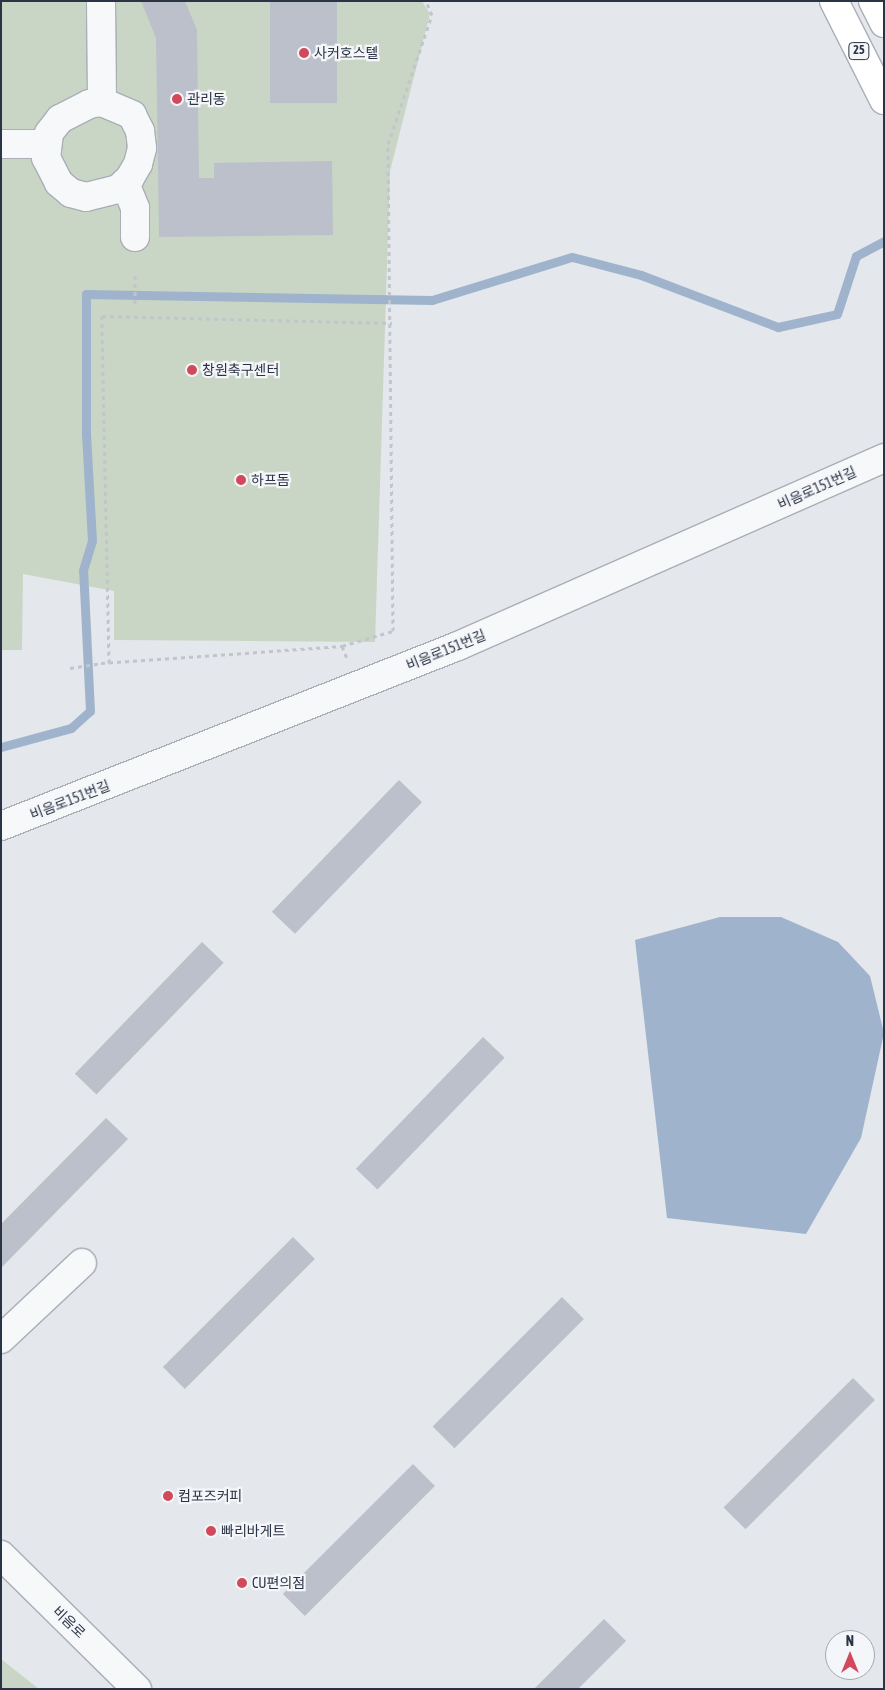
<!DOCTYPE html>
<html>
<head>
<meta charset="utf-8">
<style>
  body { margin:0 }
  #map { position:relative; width:885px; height:1690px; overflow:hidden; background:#e4e7ec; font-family:"Asap Condensed","Noto Sans KR",sans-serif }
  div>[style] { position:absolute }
  .green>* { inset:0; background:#c9d6c5 }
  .water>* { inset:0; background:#9fb4cc }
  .stream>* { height:9px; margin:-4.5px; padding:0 4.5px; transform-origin:4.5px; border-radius:4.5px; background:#9fb4cc }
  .building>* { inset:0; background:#bbc0ca; transform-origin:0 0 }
  .path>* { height:3px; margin-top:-1.5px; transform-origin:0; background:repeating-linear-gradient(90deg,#c2c5cb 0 4px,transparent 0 8px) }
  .roads { filter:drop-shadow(1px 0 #a9aeb7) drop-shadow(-1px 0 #a9aeb7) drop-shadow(0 1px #a9aeb7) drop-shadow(0 -1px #a9aeb7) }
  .minor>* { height:28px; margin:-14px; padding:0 14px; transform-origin:14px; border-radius:14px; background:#f7f8fa }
  .highway>* { height:28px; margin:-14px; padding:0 14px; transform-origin:14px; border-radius:14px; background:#fff }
  .dots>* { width:14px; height:14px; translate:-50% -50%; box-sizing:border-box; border:2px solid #f4f6f9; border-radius:50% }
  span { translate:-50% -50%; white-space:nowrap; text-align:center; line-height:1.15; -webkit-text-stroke:4.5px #f4f6f9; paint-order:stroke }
  .shield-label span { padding:1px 4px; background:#f4f6f9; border:1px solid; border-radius:4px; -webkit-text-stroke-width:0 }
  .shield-label { font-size:12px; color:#2b3445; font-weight:700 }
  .poi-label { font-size:14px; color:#2b3445 }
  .left { translate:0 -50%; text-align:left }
  .street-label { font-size:14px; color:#2b3445 }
  .frame { position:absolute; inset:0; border:2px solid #2b3445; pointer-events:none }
  .north { position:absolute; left:825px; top:1630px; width:50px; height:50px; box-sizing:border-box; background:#f4f6f9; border:1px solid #a4a8b1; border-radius:50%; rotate:0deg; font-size:14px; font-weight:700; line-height:20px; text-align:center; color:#2b3445 }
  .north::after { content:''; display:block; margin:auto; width:18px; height:22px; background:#d1495b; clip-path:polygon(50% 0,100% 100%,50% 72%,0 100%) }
</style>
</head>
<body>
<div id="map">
  <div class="green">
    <i style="clip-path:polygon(1px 1px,422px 1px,430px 14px,390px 171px,375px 642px,114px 640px,114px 591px,23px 574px,22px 650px,1px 650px)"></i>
    <i style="clip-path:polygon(1px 1659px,39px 1689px,1px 1689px)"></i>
  </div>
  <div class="water">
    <i style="clip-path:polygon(720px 917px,781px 917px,838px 942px,870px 976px,884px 1033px,861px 1138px,806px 1234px,667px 1218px,635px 940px)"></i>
  </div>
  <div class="stream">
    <i style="left:1px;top:747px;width:73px;rotate:-15.2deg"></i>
    <i style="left:71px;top:728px;width:25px;rotate:-42deg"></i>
    <i style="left:90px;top:711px;width:141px;rotate:-92.8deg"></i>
    <i style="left:83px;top:570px;width:30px;rotate:-73deg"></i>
    <i style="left:92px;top:541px;width:106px;rotate:-93.2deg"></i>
    <i style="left:86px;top:435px;width:141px;rotate:-90deg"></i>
    <i style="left:86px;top:294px;width:346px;rotate:1deg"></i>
    <i style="left:432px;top:300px;width:146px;rotate:-17.1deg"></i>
    <i style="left:572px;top:257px;width:71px;rotate:14.6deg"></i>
    <i style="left:641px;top:275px;width:147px;rotate:20.8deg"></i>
    <i style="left:778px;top:327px;width:60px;rotate:-12.4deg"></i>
    <i style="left:837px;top:314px;width:61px;rotate:-71.9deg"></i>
    <i style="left:856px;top:256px;width:32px;rotate:-28deg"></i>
  </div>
  <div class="building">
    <i style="clip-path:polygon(141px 1px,185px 1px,197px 30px,199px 178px,214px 178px,214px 163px,332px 161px,333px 235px,159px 237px,156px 38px)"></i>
    <i style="left:270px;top:1px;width:67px;height:102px"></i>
    <i style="left:399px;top:780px;width:32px;height:183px;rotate:44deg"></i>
    <i style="left:202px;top:942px;width:30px;height:183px;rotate:44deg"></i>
    <i style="left:483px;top:1037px;width:30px;height:183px;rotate:44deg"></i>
    <i style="clip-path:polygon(106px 1118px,128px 1139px,1px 1268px,1px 1224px)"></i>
    <i style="left:293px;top:1237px;width:31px;height:184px;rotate:45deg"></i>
    <i style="left:562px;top:1297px;width:31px;height:183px;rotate:45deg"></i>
    <i style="left:853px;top:1378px;width:31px;height:183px;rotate:45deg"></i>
    <i style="left:413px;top:1464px;width:31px;height:184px;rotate:45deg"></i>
    <i style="clip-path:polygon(604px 1619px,626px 1641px,578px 1689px,534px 1689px)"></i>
  </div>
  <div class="path">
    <i style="left:135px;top:276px;width:29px;rotate:90deg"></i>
    <i style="left:342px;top:646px;width:16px;rotate:68deg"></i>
    <i style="left:109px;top:663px;width:347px;rotate:-91.2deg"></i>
    <i style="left:102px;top:316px;width:290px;rotate:1.4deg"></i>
    <i style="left:70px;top:668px;width:31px;rotate:-9deg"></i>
    <i style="left:101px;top:663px;width:242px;rotate:-4deg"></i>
    <i style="left:342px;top:646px;width:53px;rotate:-16.4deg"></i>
    <i style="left:393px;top:631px;width:487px;rotate:-90.6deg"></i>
    <i style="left:388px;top:144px;width:136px;rotate:-71.2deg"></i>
    <i style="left:432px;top:15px;width:15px;rotate:-113deg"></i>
  </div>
  <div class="roads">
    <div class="minor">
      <i style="left:101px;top:1px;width:101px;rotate:89.4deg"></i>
      <i style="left:102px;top:102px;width:33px;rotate:23deg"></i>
      <i style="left:132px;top:115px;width:18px;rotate:63deg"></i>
      <i style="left:140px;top:131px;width:17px;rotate:83deg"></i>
      <i style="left:142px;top:148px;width:16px;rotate:104deg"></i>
      <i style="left:138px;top:164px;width:16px;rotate:120deg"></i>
      <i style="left:130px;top:178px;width:16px;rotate:137deg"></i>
      <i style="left:118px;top:189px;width:33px;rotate:166deg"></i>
      <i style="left:86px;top:197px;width:16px;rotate:-165deg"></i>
      <i style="left:71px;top:193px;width:16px;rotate:-140deg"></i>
      <i style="left:59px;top:183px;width:28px;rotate:-117deg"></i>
      <i style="left:46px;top:158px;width:25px;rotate:-83deg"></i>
      <i style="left:49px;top:133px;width:18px;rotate:-52deg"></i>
      <i style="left:60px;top:119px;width:33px;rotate:-27deg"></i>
      <i style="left:89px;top:104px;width:13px;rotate:-9deg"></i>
      <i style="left:1px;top:144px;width:45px"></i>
      <i style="left:125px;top:183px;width:27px;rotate:68deg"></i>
      <i style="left:135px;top:208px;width:29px;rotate:90deg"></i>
      <i style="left:1px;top:826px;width:491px;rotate:-21.5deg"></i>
      <i style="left:458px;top:646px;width:466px;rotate:-23.8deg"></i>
      <i style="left:1px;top:1339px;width:111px;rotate:-43.2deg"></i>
      <i style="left:1px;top:1555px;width:191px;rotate:44.6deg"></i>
    </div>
    <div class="highway">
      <i style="left:834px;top:1px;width:111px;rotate:63.2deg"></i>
      <i style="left:873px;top:1px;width:25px;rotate:63deg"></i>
    </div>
  </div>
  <div class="dots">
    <i style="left:304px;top:53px;background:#d1495b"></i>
    <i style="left:177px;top:99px;background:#d1495b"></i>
    <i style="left:192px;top:370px;background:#d1495b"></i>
    <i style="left:241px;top:480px;background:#d1495b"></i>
    <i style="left:168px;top:1496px;background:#d1495b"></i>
    <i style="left:211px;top:1531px;background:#d1495b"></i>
    <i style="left:242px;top:1583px;background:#d1495b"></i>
  </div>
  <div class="shield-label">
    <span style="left:859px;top:51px">25</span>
  </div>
  <div class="poi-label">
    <span class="left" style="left:314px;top:53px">사커호스텔</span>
    <span class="left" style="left:187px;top:99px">관리동</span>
    <span class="left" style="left:202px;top:370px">창원축구센터</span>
    <span class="left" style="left:251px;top:480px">하프돔</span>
    <span class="left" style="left:178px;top:1496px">컴포즈커피</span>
    <span class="left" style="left:221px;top:1531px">빠리바게트</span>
    <span class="left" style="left:252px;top:1583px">CU편의점</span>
  </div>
  <div class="street-label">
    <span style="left:817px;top:488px;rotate:-24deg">비음로151번길</span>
    <span style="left:446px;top:650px;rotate:-22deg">비음로151번길</span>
    <span style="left:70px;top:800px;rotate:-21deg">비음로151번길</span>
    <span style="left:69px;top:1622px;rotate:44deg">비음로</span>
  </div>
  <div class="frame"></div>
  <div class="north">N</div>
</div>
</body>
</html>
